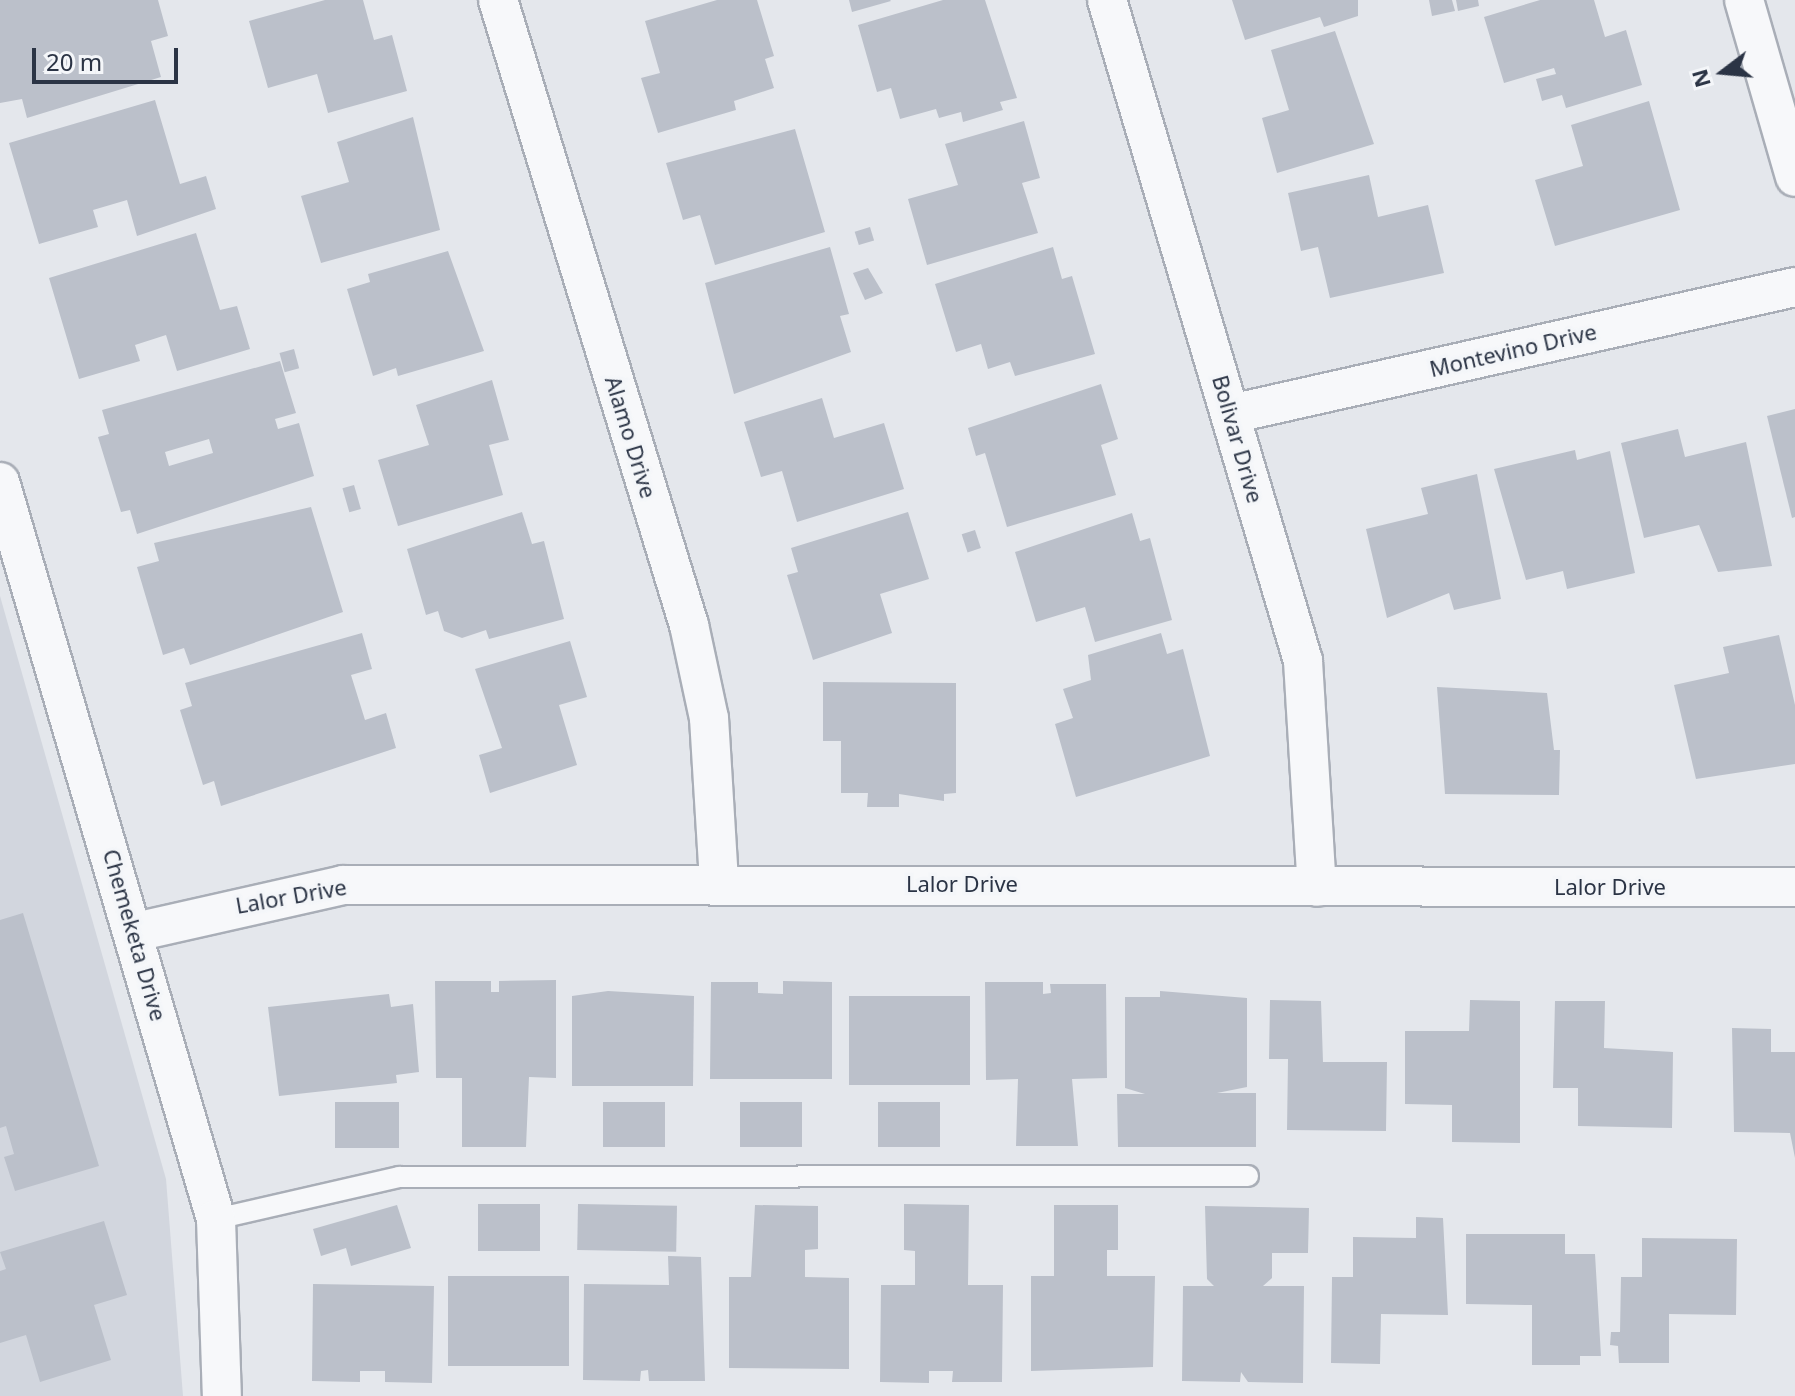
<!DOCTYPE html>
<html>
<head>
<meta charset="utf-8">
<style>
  body { margin:0 }
  #map { position:relative; width:1795px; height:1396px; overflow:hidden; background:#e4e7ec; font-family:"Noto Sans",sans-serif }
  div>[style] { position:absolute }
  .built>* { inset:0; background:#d2d6de }
  .building>* { inset:0; background:#bbc0ca; transform-origin:0 0 }
  .roads { filter:drop-shadow(2px 0 #a9aeb7) drop-shadow(-2px 0 #a9aeb7) drop-shadow(0 2px #a9aeb7) drop-shadow(0 -2px #a9aeb7) }
  .service>* { height:20px; margin:-10px; padding:0 10px; transform-origin:10px; border-radius:10px; background:#f7f8fa }
  .minor>* { height:38px; margin:-19px; padding:0 19px; transform-origin:19px; border-radius:19px; background:#f7f8fa }
  span { translate:-50% -50%; white-space:nowrap; text-align:center; line-height:1.15; -webkit-text-stroke:7px #f4f6f9; paint-order:stroke }
  .street-label { font-size:22px; color:#2b3445 }
  .north { position:absolute; left:1683px; top:32px; width:80px; height:80px; -webkit-text-stroke:6px #f4f6f9; paint-order:stroke; rotate:254deg; font-size:22px; font-weight:700; line-height:32px; text-align:center; color:#2b3445 }
  .north::after { content:''; display:block; margin:auto; width:28px; height:36px; background:#2b3445; clip-path:polygon(50% 0,100% 100%,50% 72%,0 100%) }
  .scale { position:absolute; left:32px; top:48px; width:146px; height:36px; box-sizing:border-box; border:4px solid #2b3445; border-top:0; padding-left:10px; font-size:24px; line-height:28px; white-space:nowrap; color:#2b3445; -webkit-text-stroke:6px #f4f6f9; paint-order:stroke }
</style>
</head>
<body>
<div id="map">
  <div class="built">
    <i style="clip-path:polygon(0 596px,166px 1179px,183px 1396px,0 1396px)"></i>
  </div>
  <div class="building">
    <i style="clip-path:polygon(0 0,158px 0,168px 36px,151px 41px,161px 77px,27px 118px,22px 99px,0 103px)"></i>
    <i style="clip-path:polygon(325px 0,363px 0,374px 40px,392px 35px,407px 91px,328px 113px,317px 74px,268px 88px,249px 21px)"></i>
    <i style="clip-path:polygon(717px 0,757px 0,774px 56px,765px 59px,774px 88px,734px 101px,736px 110px,658px 133px,641px 78px,660px 73px,645px 21px)"></i>
    <i style="clip-path:polygon(849px 0,890px 0,891px 1px,852px 12px)"></i>
    <i style="clip-path:polygon(943px 0,985px 0,1017px 98px,1000px 102px,1003px 110px,963px 122px,961px 112px,939px 118px,936px 109px,900px 119px,891px 88px,877px 92px,858px 25px)"></i>
    <i style="clip-path:polygon(1232px 0,1358px 0,1358px 16px,1324px 27px,1320px 17px,1245px 40px)"></i>
    <i style="clip-path:polygon(1429px 0,1452px 0,1455px 11px,1432px 16px)"></i>
    <i style="clip-path:polygon(1456px 0,1478px 0,1479px 6px,1458px 11px)"></i>
    <i style="clip-path:polygon(1540px 0,1594px 0,1605px 37px,1626px 30px,1642px 85px,1566px 108px,1562px 95px,1542px 101px,1536px 79px,1556px 74px,1554px 68px,1504px 83px,1484px 17px)"></i>
    <i style="clip-path:polygon(1335px 31px,1374px 144px,1277px 173px,1262px 118px,1289px 110px,1271px 50px)"></i>
    <i style="clip-path:polygon(155px 100px,180px 184px,206px 176px,216px 209px,137px 236px,127px 200px,93px 210px,98px 227px,39px 244px,9px 143px)"></i>
    <i style="clip-path:polygon(1649px 101px,1680px 210px,1555px 246px,1535px 180px,1583px 166px,1571px 125px)"></i>
    <i style="clip-path:polygon(413px 117px,440px 230px,321px 263px,301px 196px,349px 182px,337px 142px)"></i>
    <i style="clip-path:polygon(1024px 121px,1040px 178px,1022px 183px,1038px 233px,927px 265px,908px 199px,958px 185px,945px 144px)"></i>
    <i style="clip-path:polygon(795px 129px,825px 232px,715px 265px,700px 215px,683px 220px,666px 163px)"></i>
    <i style="clip-path:polygon(1369px 175px,1378px 217px,1428px 205px,1444px 273px,1330px 298px,1318px 247px,1301px 251px,1288px 193px)"></i>
    <i style="left:870px;top:227px;width:14px;height:16px;rotate:73deg"></i>
    <i style="clip-path:polygon(196px 233px,220px 310px,237px 306px,250px 349px,177px 371px,166px 335px,135px 345px,140px 361px,79px 379px,49px 278px)"></i>
    <i style="clip-path:polygon(830px 247px,849px 314px,840px 316px,851px 352px,734px 394px,705px 283px)"></i>
    <i style="clip-path:polygon(1053px 247px,1062px 279px,1072px 276px,1095px 354px,1015px 376px,1010px 362px,988px 369px,981px 344px,956px 352px,935px 284px)"></i>
    <i style="clip-path:polygon(448px 251px,484px 351px,398px 376px,396px 368px,373px 376px,347px 289px,370px 282px,368px 274px)"></i>
    <i style="clip-path:polygon(868px 268px,883px 293px,865px 300px,853px 273px)"></i>
    <i style="left:294px;top:349px;width:20px;height:15px;rotate:75deg"></i>
    <i style="clip-path:polygon(evenodd,280px 361px,296px 413px,275px 419px,278px 429px,299px 423px,314px 476px,137px 534px,130px 510px,121px 512px,98px 437px,109px 434px,102px 410px,280px 361px,209px 439px,213px 453px,169px 466px,165px 452px,209px 439px)"></i>
    <i style="clip-path:polygon(492px 380px,509px 440px,489px 445px,503px 495px,398px 526px,378px 460px,429px 445px,416px 405px)"></i>
    <i style="clip-path:polygon(1101px 384px,1118px 439px,1101px 445px,1116px 495px,1007px 527px,985px 453px,976px 456px,968px 428px)"></i>
    <i style="clip-path:polygon(822px 398px,834px 438px,884px 423px,904px 489px,797px 522px,782px 471px,761px 477px,744px 422px)"></i>
    <i style="clip-path:polygon(1795px 409px,1795px 517px,1792px 518px,1767px 416px)"></i>
    <i style="clip-path:polygon(1678px 429px,1685px 457px,1746px 442px,1772px 566px,1718px 572px,1699px 525px,1644px 538px,1621px 443px)"></i>
    <i style="clip-path:polygon(1575px 450px,1577px 460px,1610px 451px,1635px 573px,1567px 589px,1563px 571px,1526px 580px,1494px 469px)"></i>
    <i style="clip-path:polygon(1477px 474px,1501px 599px,1454px 610px,1449px 593px,1387px 618px,1366px 529px,1428px 514px,1421px 488px)"></i>
    <i style="left:354px;top:485px;width:25px;height:12px;rotate:74deg"></i>
    <i style="clip-path:polygon(311px 507px,343px 612px,190px 665px,184px 648px,163px 655px,137px 567px,159px 561px,154px 543px)"></i>
    <i style="clip-path:polygon(522px 512px,532px 544px,544px 541px,564px 619px,489px 639px,486px 630px,462px 638px,444px 631px,438px 611px,426px 615px,407px 549px)"></i>
    <i style="clip-path:polygon(908px 512px,929px 579px,880px 594px,892px 633px,813px 660px,787px 575px,798px 572px,791px 548px)"></i>
    <i style="clip-path:polygon(1132px 513px,1140px 541px,1150px 538px,1172px 620px,1095px 642px,1085px 607px,1036px 622px,1015px 552px)"></i>
    <i style="left:975px;top:530px;width:19px;height:14px;rotate:72deg"></i>
    <i style="clip-path:polygon(362px 633px,372px 669px,351px 675px,365px 720px,386px 713px,396px 748px,221px 806px,214px 781px,203px 785px,180px 710px,192px 706px,185px 683px)"></i>
    <i style="clip-path:polygon(1161px 633px,1167px 654px,1183px 649px,1210px 756px,1076px 797px,1055px 724px,1073px 718px,1063px 689px,1091px 680px,1088px 655px)"></i>
    <i style="clip-path:polygon(1779px 635px,1795px 705px,1795px 764px,1696px 779px,1674px 685px,1729px 673px,1723px 647px)"></i>
    <i style="clip-path:polygon(570px 641px,587px 697px,559px 705px,577px 765px,490px 793px,479px 755px,502px 748px,475px 669px)"></i>
    <i style="clip-path:polygon(823px 682px,956px 683px,956px 793px,944px 794px,944px 801px,899px 794px,899px 807px,867px 807px,868px 793px,841px 793px,841px 741px,823px 741px)"></i>
    <i style="clip-path:polygon(1437px 687px,1547px 693px,1554px 750px,1560px 750px,1559px 795px,1445px 794px)"></i>
    <i style="clip-path:polygon(23px 913px,99px 1166px,15px 1191px,4px 1157px,14px 1154px,6px 1126px,0 1128px,0 920px)"></i>
    <i style="clip-path:polygon(556px 980px,556px 1078px,529px 1077px,526px 1147px,462px 1147px,462px 1078px,436px 1078px,435px 981px,491px 981px,491px 992px,499px 992px,499px 981px)"></i>
    <i style="clip-path:polygon(783px 981px,832px 982px,832px 1079px,710px 1079px,711px 982px,758px 982px,758px 993px,783px 994px)"></i>
    <i style="clip-path:polygon(985px 982px,1043px 982px,1043px 994px,1051px 993px,1050px 984px,1106px 984px,1107px 1078px,1072px 1079px,1078px 1146px,1016px 1146px,1018px 1079px,986px 1080px)"></i>
    <i style="clip-path:polygon(608px 991px,694px 996px,693px 1086px,572px 1086px,572px 996px)"></i>
    <i style="clip-path:polygon(1160px 991px,1247px 998px,1247px 1087px,1217px 1093px,1256px 1093px,1256px 1147px,1118px 1147px,1117px 1094px,1145px 1094px,1125px 1088px,1125px 997px,1160px 997px)"></i>
    <i style="clip-path:polygon(389px 994px,391px 1007px,413px 1004px,419px 1072px,396px 1075px,397px 1083px,279px 1096px,268px 1007px)"></i>
    <i style="left:849px;top:996px;width:121px;height:89px"></i>
    <i style="clip-path:polygon(1270px 1000px,1321px 1001px,1323px 1062px,1387px 1062px,1386px 1131px,1287px 1130px,1288px 1059px,1269px 1059px)"></i>
    <i style="clip-path:polygon(1470px 1000px,1520px 1001px,1520px 1143px,1452px 1142px,1452px 1105px,1405px 1104px,1405px 1031px,1469px 1031px)"></i>
    <i style="clip-path:polygon(1555px 1001px,1605px 1001px,1604px 1048px,1673px 1052px,1672px 1128px,1578px 1126px,1578px 1088px,1553px 1088px)"></i>
    <i style="clip-path:polygon(1732px 1028px,1771px 1029px,1771px 1052px,1795px 1052px,1795px 1158px,1790px 1133px,1734px 1132px)"></i>
    <i style="left:335px;top:1102px;width:64px;height:46px"></i>
    <i style="left:603px;top:1102px;width:62px;height:45px"></i>
    <i style="left:740px;top:1102px;width:62px;height:45px"></i>
    <i style="left:878px;top:1102px;width:62px;height:45px"></i>
    <i style="left:478px;top:1204px;width:62px;height:47px"></i>
    <i style="left:578px;top:1204px;width:99px;height:46px;rotate:1deg"></i>
    <i style="clip-path:polygon(904px 1204px,969px 1205px,968px 1285px,1003px 1285px,1002px 1382px,952px 1382px,953px 1371px,929px 1371px,929px 1383px,880px 1382px,881px 1285px,915px 1285px,915px 1251px,904px 1250px)"></i>
    <i style="clip-path:polygon(397px 1205px,411px 1248px,351px 1266px,346px 1248px,321px 1256px,313px 1229px)"></i>
    <i style="clip-path:polygon(755px 1205px,818px 1206px,818px 1249px,805px 1250px,805px 1277px,849px 1278px,849px 1369px,729px 1368px,729px 1277px,751px 1277px)"></i>
    <i style="clip-path:polygon(1054px 1205px,1118px 1205px,1118px 1250px,1107px 1250px,1107px 1276px,1155px 1276px,1153px 1367px,1031px 1371px,1031px 1276px,1054px 1276px)"></i>
    <i style="clip-path:polygon(1205px 1206px,1309px 1208px,1308px 1253px,1272px 1253px,1272px 1278px,1263px 1286px,1304px 1286px,1303px 1383px,1248px 1382px,1241px 1372px,1240px 1382px,1182px 1381px,1183px 1286px,1214px 1286px,1207px 1279px)"></i>
    <i style="clip-path:polygon(1416px 1217px,1443px 1218px,1448px 1315px,1381px 1314px,1380px 1364px,1331px 1363px,1332px 1277px,1353px 1277px,1353px 1237px,1416px 1238px)"></i>
    <i style="clip-path:polygon(104px 1221px,127px 1295px,94px 1305px,111px 1360px,40px 1382px,26px 1335px,0 1343px,0 1271px,6px 1269px,0 1252px)"></i>
    <i style="clip-path:polygon(1466px 1234px,1565px 1234px,1565px 1254px,1595px 1254px,1601px 1356px,1580px 1356px,1580px 1365px,1532px 1365px,1532px 1305px,1466px 1304px)"></i>
    <i style="clip-path:polygon(1642px 1238px,1737px 1239px,1736px 1315px,1669px 1314px,1669px 1363px,1619px 1363px,1618px 1346px,1610px 1345px,1611px 1332px,1620px 1332px,1621px 1277px,1642px 1277px)"></i>
    <i style="clip-path:polygon(668px 1256px,701px 1257px,705px 1381px,649px 1381px,648px 1370px,641px 1371px,640px 1381px,583px 1380px,584px 1284px,669px 1285px)"></i>
    <i style="left:569px;top:1276px;width:90px;height:121px;rotate:90deg"></i>
    <i style="clip-path:polygon(313px 1284px,434px 1286px,432px 1383px,385px 1382px,385px 1371px,360px 1371px,360px 1382px,312px 1381px)"></i>
  </div>
  <div class="roads">
    <div class="service">
      <i style="left:216px;top:1219px;width:188px;rotate:-12.9deg"></i>
      <i style="left:399px;top:1177px;width:849px;rotate:-0.07deg"></i>
    </div>
    <div class="minor">
      <i style="left:498px;top:0;width:654px;rotate:73.01deg"></i>
      <i style="left:689px;top:625px;width:95px;rotate:77.9deg"></i>
      <i style="left:709px;top:718px;width:165px;rotate:86.5deg"></i>
      <i style="left:1107px;top:0;width:689px;rotate:73.48deg"></i>
      <i style="left:1303px;top:661px;width:226px;rotate:86.5deg"></i>
      <i style="left:1744px;top:0;width:184px;rotate:73.9deg"></i>
      <i style="left:1231px;top:414px;width:578px;rotate:-12.69deg"></i>
      <i style="left:0;top:482px;width:768px;rotate:73.67deg"></i>
      <i style="left:216px;top:1219px;width:177px;rotate:88.1deg"></i>
      <i style="left:135px;top:932px;width:213px;rotate:-12.7deg"></i>
      <i style="left:343px;top:885px;width:1452px;rotate:0.08deg"></i>
    </div>
  </div>
  <div class="street-label">
    <span style="left:1513px;top:350px;rotate:-13deg">Montevino Drive</span>
    <span style="left:631px;top:437px;rotate:73deg">Alamo Drive</span>
    <span style="left:1238px;top:439px;rotate:74deg">Bolivar Drive</span>
    <span style="left:962px;top:884px">Lalor Drive</span>
    <span style="left:1610px;top:887px">Lalor Drive</span>
    <span style="left:291px;top:896px;rotate:-10deg">Lalor Drive</span>
    <span style="left:135px;top:935px;rotate:74deg">Chemeketa Drive</span>
  </div>
  <div class="north">N</div>
  <div class="scale">20 m</div>
</div>
</body>
</html>
